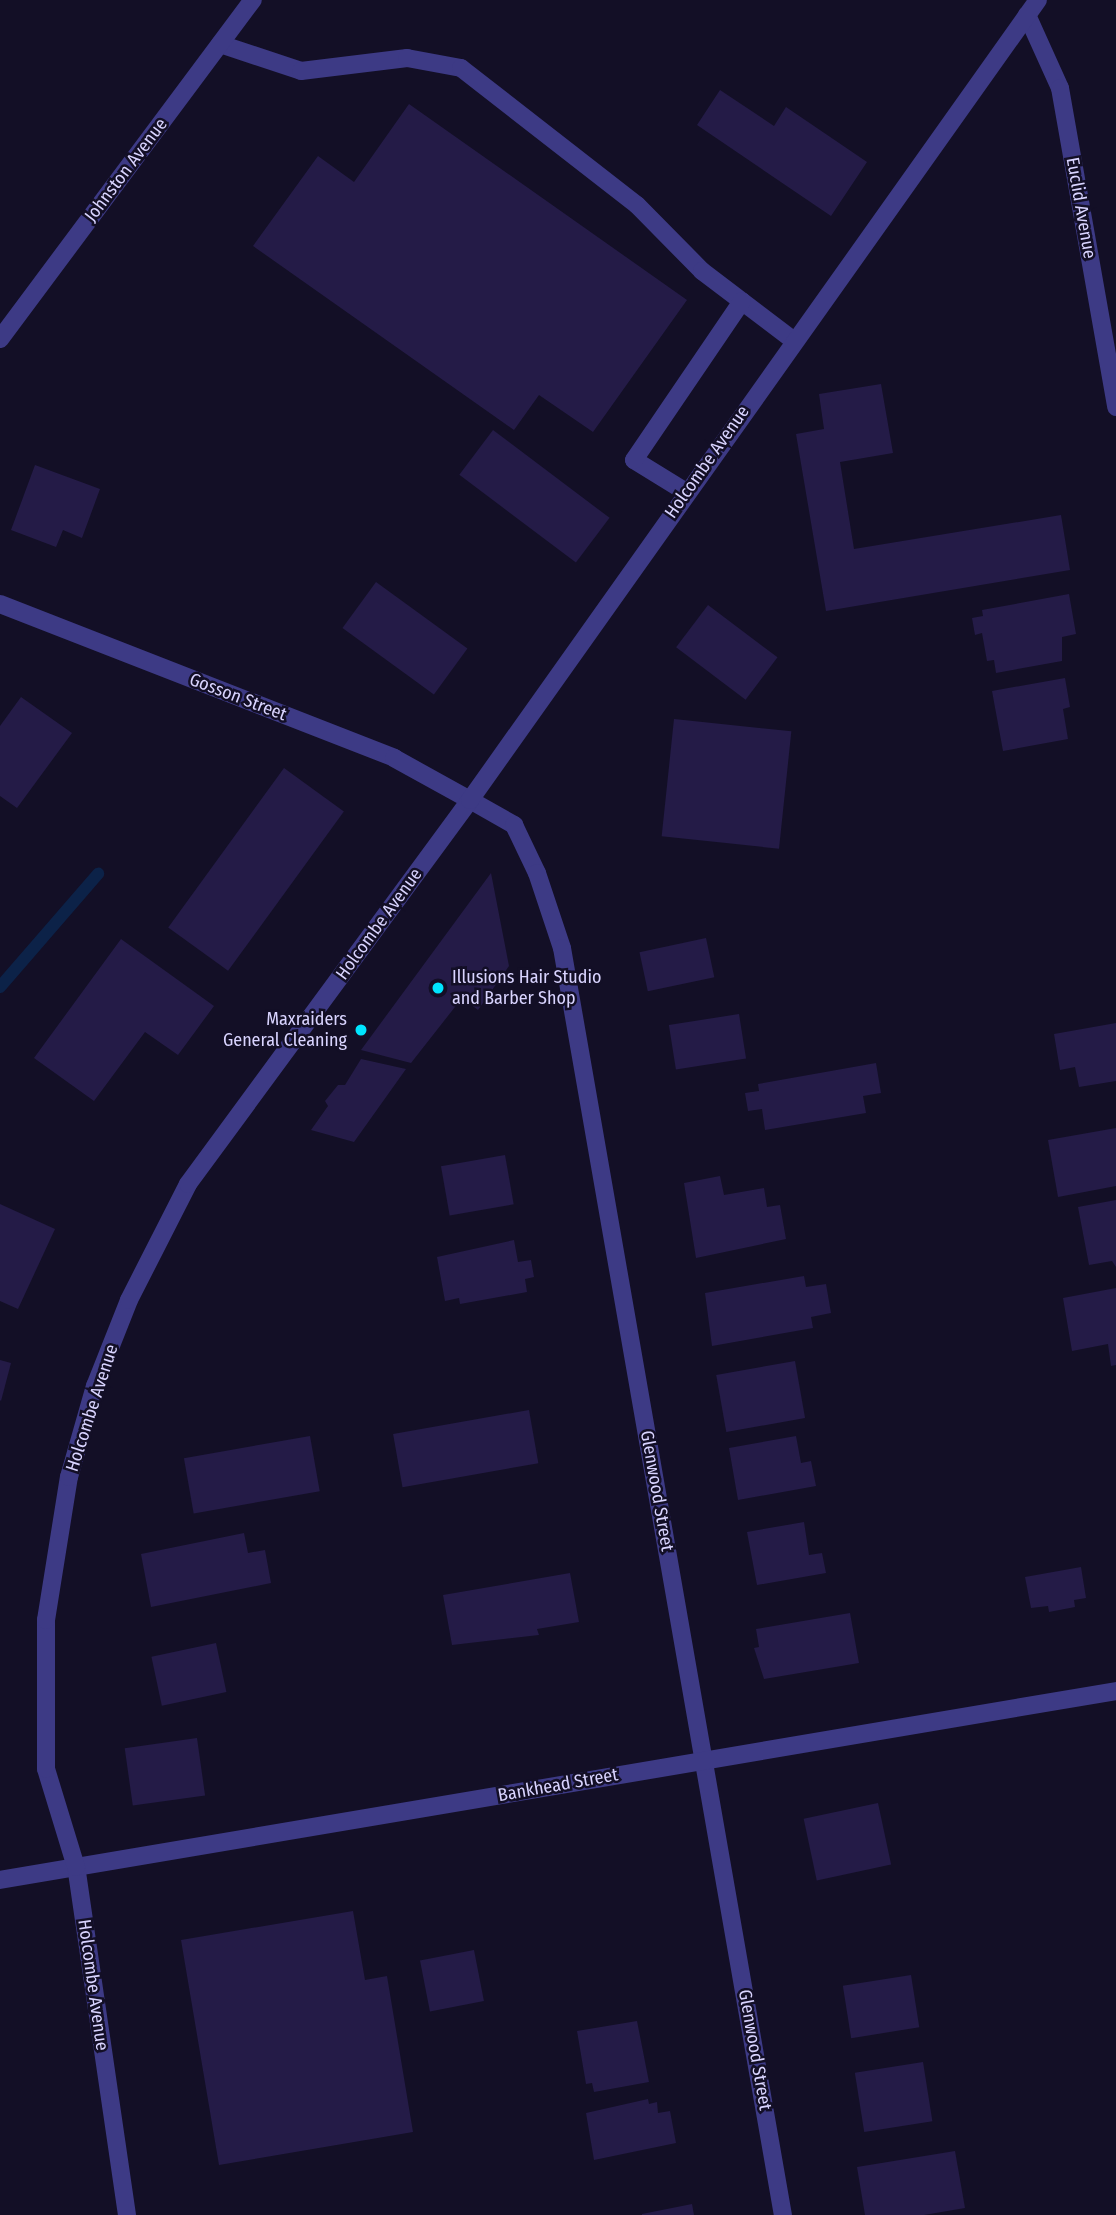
<!DOCTYPE html>
<html>
<head>
<meta charset="utf-8">
<style>
  body { margin:0 }
  #map { position:relative; width:1116px; height:2215px; overflow:hidden; background:#130f26; font-family:"Fira Sans Condensed",sans-serif }
  div>[style] { position:absolute }
  .stream>* { height:12px; margin:-6px; padding:0 6px; transform-origin:6px; border-radius:6px; background:#0c2248 }
  .building>* { inset:0; background:#241b47; transform-origin:0 0 }
  .service>* { height:18px; margin:-9px; padding:0 9px; transform-origin:9px; border-radius:9px; background:#3d3a85 }
  .minor>* { height:18px; margin:-9px; padding:0 9px; transform-origin:9px; border-radius:9px; background:#3d3a85 }
  .tertiary>* { height:18px; margin:-9px; padding:0 9px; transform-origin:9px; border-radius:9px; background:#3d3a85 }
  .dots>* { width:19px; height:19px; translate:-50% -50%; box-sizing:border-box; border:4px solid #130f26; border-radius:50% }
  span { translate:-50% -50%; white-space:nowrap; text-align:center; line-height:1.15; -webkit-text-stroke:5px #130f26; paint-order:stroke }
  .street-label { font-size:18px; color:#d9d4ff }
  .poi-label { font-size:18px; color:#d9d4ff }
  .left { translate:0 -50%; text-align:left }
  .right { translate:-100% -50%; text-align:right }
</style>
</head>
<body>
<div id="map">
  <div class="stream">
    <i style="left:0;top:987px;width:150px;rotate:-49.1deg"></i>
  </div>
  <div class="building">
    <i style="clip-path:polygon(720px 90px,774px 126px,786px 107px,867px 162px,831px 216px,697px 125px)"></i>
    <i style="clip-path:polygon(409px 104px,687px 300px,593px 432px,539px 395px,514px 430px,253px 246px,318px 156px,354px 182px)"></i>
    <i style="clip-path:polygon(881px 384px,893px 453px,840px 462px,854px 549px,1061px 515px,1070px 570px,826px 611px,796px 434px,824px 429px,819px 394px)"></i>
    <i style="left:493px;top:430px;width:146px;height:56px;rotate:37deg"></i>
    <i style="clip-path:polygon(35px 465px,100px 489px,82px 538px,63px 530px,56px 547px,11px 530px)"></i>
    <i style="left:376px;top:582px;width:113px;height:57px;rotate:36deg"></i>
    <i style="clip-path:polygon(1069px 594px,1076px 634px,1062px 637px,1062px 661px,996px 673px,994px 660px,987px 661px,982px 633px,975px 635px,972px 618px,983px 616px,982px 610px)"></i>
    <i style="left:708px;top:605px;width:87px;height:53px;rotate:37deg"></i>
    <i style="clip-path:polygon(1065px 678px,1070px 707px,1063px 709px,1068px 739px,1003px 751px,992px 691px)"></i>
    <i style="clip-path:polygon(21px 697px,72px 733px,17px 808px,0 796px,0 726px)"></i>
    <i style="left:674px;top:719px;width:118px;height:118px;rotate:6deg"></i>
    <i style="left:284px;top:768px;width:74px;height:197px;rotate:36deg"></i>
    <i style="clip-path:polygon(491px 873px,509px 966px,478px 1010px,462px 998px,411px 1063px,361px 1050px)"></i>
    <i style="left:706px;top:938px;width:40px;height:68px;rotate:78deg"></i>
    <i style="clip-path:polygon(121px 939px,214px 1006px,178px 1055px,145px 1032px,94px 1101px,34px 1058px)"></i>
    <i style="left:739px;top:1014px;width:45px;height:71px;rotate:81deg"></i>
    <i style="clip-path:polygon(1116px 1023px,1116px 1081px,1079px 1087px,1075px 1067px,1060px 1070px,1054px 1034px)"></i>
    <i style="clip-path:polygon(361px 1059px,406px 1069px,354px 1142px,311px 1130px,328px 1106px,325px 1101px,338px 1085px,345px 1085px)"></i>
    <i style="clip-path:polygon(876px 1063px,881px 1093px,863px 1096px,866px 1113px,765px 1130px,762px 1109px,748px 1111px,745px 1093px,759px 1091px,758px 1084px)"></i>
    <i style="clip-path:polygon(1116px 1128px,1116px 1186px,1058px 1197px,1048px 1140px)"></i>
    <i style="left:505px;top:1155px;width:50px;height:65px;rotate:80deg"></i>
    <i style="clip-path:polygon(720px 1176px,724px 1195px,764px 1188px,767px 1207px,780px 1205px,786px 1239px,696px 1258px,684px 1183px)"></i>
    <i style="clip-path:polygon(1116px 1200px,1116px 1267px,1112px 1261px,1089px 1265px,1078px 1207px)"></i>
    <i style="clip-path:polygon(0 1204px,55px 1229px,18px 1309px,0 1301px)"></i>
    <i style="clip-path:polygon(514px 1240px,518px 1262px,531px 1260px,534px 1277px,525px 1279px,527px 1292px,460px 1304px,459px 1298px,445px 1301px,437px 1257px)"></i>
    <i style="clip-path:polygon(804px 1276px,806px 1287px,826px 1284px,831px 1313px,811px 1317px,813px 1328px,712px 1346px,705px 1293px)"></i>
    <i style="clip-path:polygon(1116px 1288px,1116px 1365px,1111px 1366px,1108px 1344px,1072px 1351px,1063px 1298px)"></i>
    <i style="clip-path:polygon(0 1360px,11px 1363px,1px 1401px,0 1400px)"></i>
    <i style="left:795px;top:1361px;width:58px;height:80px;rotate:80deg"></i>
    <i style="left:529px;top:1410px;width:54px;height:138px;rotate:80deg"></i>
    <i style="left:310px;top:1436px;width:56px;height:128px;rotate:80deg"></i>
    <i style="clip-path:polygon(796px 1436px,801px 1463px,811px 1461px,816px 1486px,738px 1500px,729px 1448px)"></i>
    <i style="clip-path:polygon(804px 1522px,809px 1555px,822px 1553px,826px 1573px,757px 1585px,747px 1532px)"></i>
    <i style="clip-path:polygon(244px 1533px,248px 1553px,265px 1550px,271px 1583px,151px 1607px,141px 1554px)"></i>
    <i style="clip-path:polygon(1081px 1567px,1086px 1598px,1074px 1600px,1075px 1607px,1049px 1612px,1048px 1606px,1031px 1608px,1025px 1577px)"></i>
    <i style="clip-path:polygon(570px 1573px,579px 1622px,537px 1629px,539px 1635px,452px 1645px,443px 1595px)"></i>
    <i style="clip-path:polygon(850px 1613px,859px 1663px,764px 1679px,754px 1648px,759px 1647px,756px 1629px)"></i>
    <i style="left:216px;top:1643px;width:50px;height:66px;rotate:78deg"></i>
    <i style="left:197px;top:1738px;width:58px;height:73px;rotate:82deg"></i>
    <i style="left:878px;top:1803px;width:63px;height:76px;rotate:78deg"></i>
    <i style="clip-path:polygon(353px 1911px,365px 1980px,387px 1976px,413px 2132px,219px 2165px,181px 1940px)"></i>
    <i style="left:474px;top:1950px;width:52px;height:55px;rotate:79deg"></i>
    <i style="left:911px;top:1975px;width:53px;height:69px;rotate:81deg"></i>
    <i style="clip-path:polygon(637px 2021px,649px 2082px,594px 2092px,592px 2083px,586px 2084px,577px 2031px)"></i>
    <i style="left:923px;top:2062px;width:60px;height:69px;rotate:81deg"></i>
    <i style="clip-path:polygon(648px 2099px,649px 2104px,657px 2102px,658px 2113px,670px 2111px,676px 2143px,594px 2160px,586px 2113px)"></i>
    <i style="clip-path:polygon(955px 2151px,965px 2208px,924px 2215px,865px 2215px,857px 2167px)"></i>
    <i style="clip-path:polygon(692px 2204px,694px 2215px,642px 2215px,642px 2214px)"></i>
  </div>
  <div class="service">
    <i style="left:220px;top:44px;width:85px;rotate:18.4deg"></i>
    <i style="left:301px;top:71px;width:107px;rotate:-7deg"></i>
    <i style="left:407px;top:58px;width:55px;rotate:10.5deg"></i>
    <i style="left:461px;top:68px;width:223px;rotate:37.9deg"></i>
    <i style="left:637px;top:205px;width:93px;rotate:45.4deg"></i>
    <i style="left:702px;top:271px;width:114px;rotate:37.2deg"></i>
    <i style="left:686px;top:492px;width:61px;rotate:-148.4deg"></i>
    <i style="left:634px;top:460px;width:192px;rotate:-55.8deg"></i>
  </div>
  <div class="minor">
    <i style="left:1027px;top:15px;width:80px;rotate:65.7deg"></i>
    <i style="left:1060px;top:88px;width:324px;rotate:80deg"></i>
    <i style="left:0;top:339px;width:423px;rotate:-53.3deg"></i>
    <i style="left:470px;top:800px;width:51px;rotate:29.6deg"></i>
    <i style="left:514px;top:825px;width:53px;rotate:64.4deg"></i>
    <i style="left:537px;top:873px;width:79px;rotate:71.6deg"></i>
    <i style="left:562px;top:948px;width:1286px;rotate:80.11deg"></i>
    <i style="left:0;top:1880px;width:1132px;rotate:-9.61deg"></i>
  </div>
  <div class="tertiary">
    <i style="left:0;top:604px;width:423px;rotate:21.3deg"></i>
    <i style="left:394px;top:758px;width:87px;rotate:28.9deg"></i>
    <i style="left:127px;top:2215px;width:352px;rotate:-98.3deg"></i>
    <i style="left:76px;top:1867px;width:102px;rotate:-107deg"></i>
    <i style="left:46px;top:1769px;width:149px;rotate:-90deg"></i>
    <i style="left:46px;top:1620px;width:145px;rotate:-80.9deg"></i>
    <i style="left:69px;top:1477px;width:95px;rotate:-74.1deg"></i>
    <i style="left:95px;top:1386px;width:92px;rotate:-68.4deg"></i>
    <i style="left:129px;top:1300px;width:130px;rotate:-63deg"></i>
    <i style="left:188px;top:1184px;width:476px;rotate:-53.7deg"></i>
    <i style="left:470px;top:800px;width:981px;rotate:-54.63deg"></i>
  </div>
  <div class="dots">
    <i style="left:438px;top:988px;background:#00e5ff"></i>
    <i style="left:361px;top:1030px;background:#00e5ff"></i>
  </div>
  <div class="street-label">
    <span style="left:126px;top:170px;rotate:-53deg">Johnston Avenue</span>
    <span style="left:1081px;top:208px;rotate:80deg">Euclid Avenue</span>
    <span style="left:707px;top:462px;rotate:-55deg">Holcombe Avenue</span>
    <span style="left:238px;top:697px;rotate:21deg">Gosson Street</span>
    <span style="left:379px;top:924px;rotate:-54deg">Holcombe Avenue</span>
    <span style="left:92px;top:1408px;rotate:-72deg">Holcombe Avenue</span>
    <span style="left:657px;top:1491px;rotate:80deg">Glenwood Street</span>
    <span style="left:558px;top:1785px;rotate:-10deg">Bankhead Street</span>
    <span style="left:93px;top:1985px;rotate:82deg">Holcombe Avenue</span>
    <span style="left:755px;top:2050px;rotate:80deg">Glenwood Street</span>
  </div>
  <div class="poi-label">
    <span class="left" style="left:452px;top:988px">Illusions Hair Studio<br>and Barber Shop</span>
    <span class="right" style="left:347px;top:1030px">Maxraiders<br>General Cleaning</span>
  </div>
</div>
</body>
</html>
